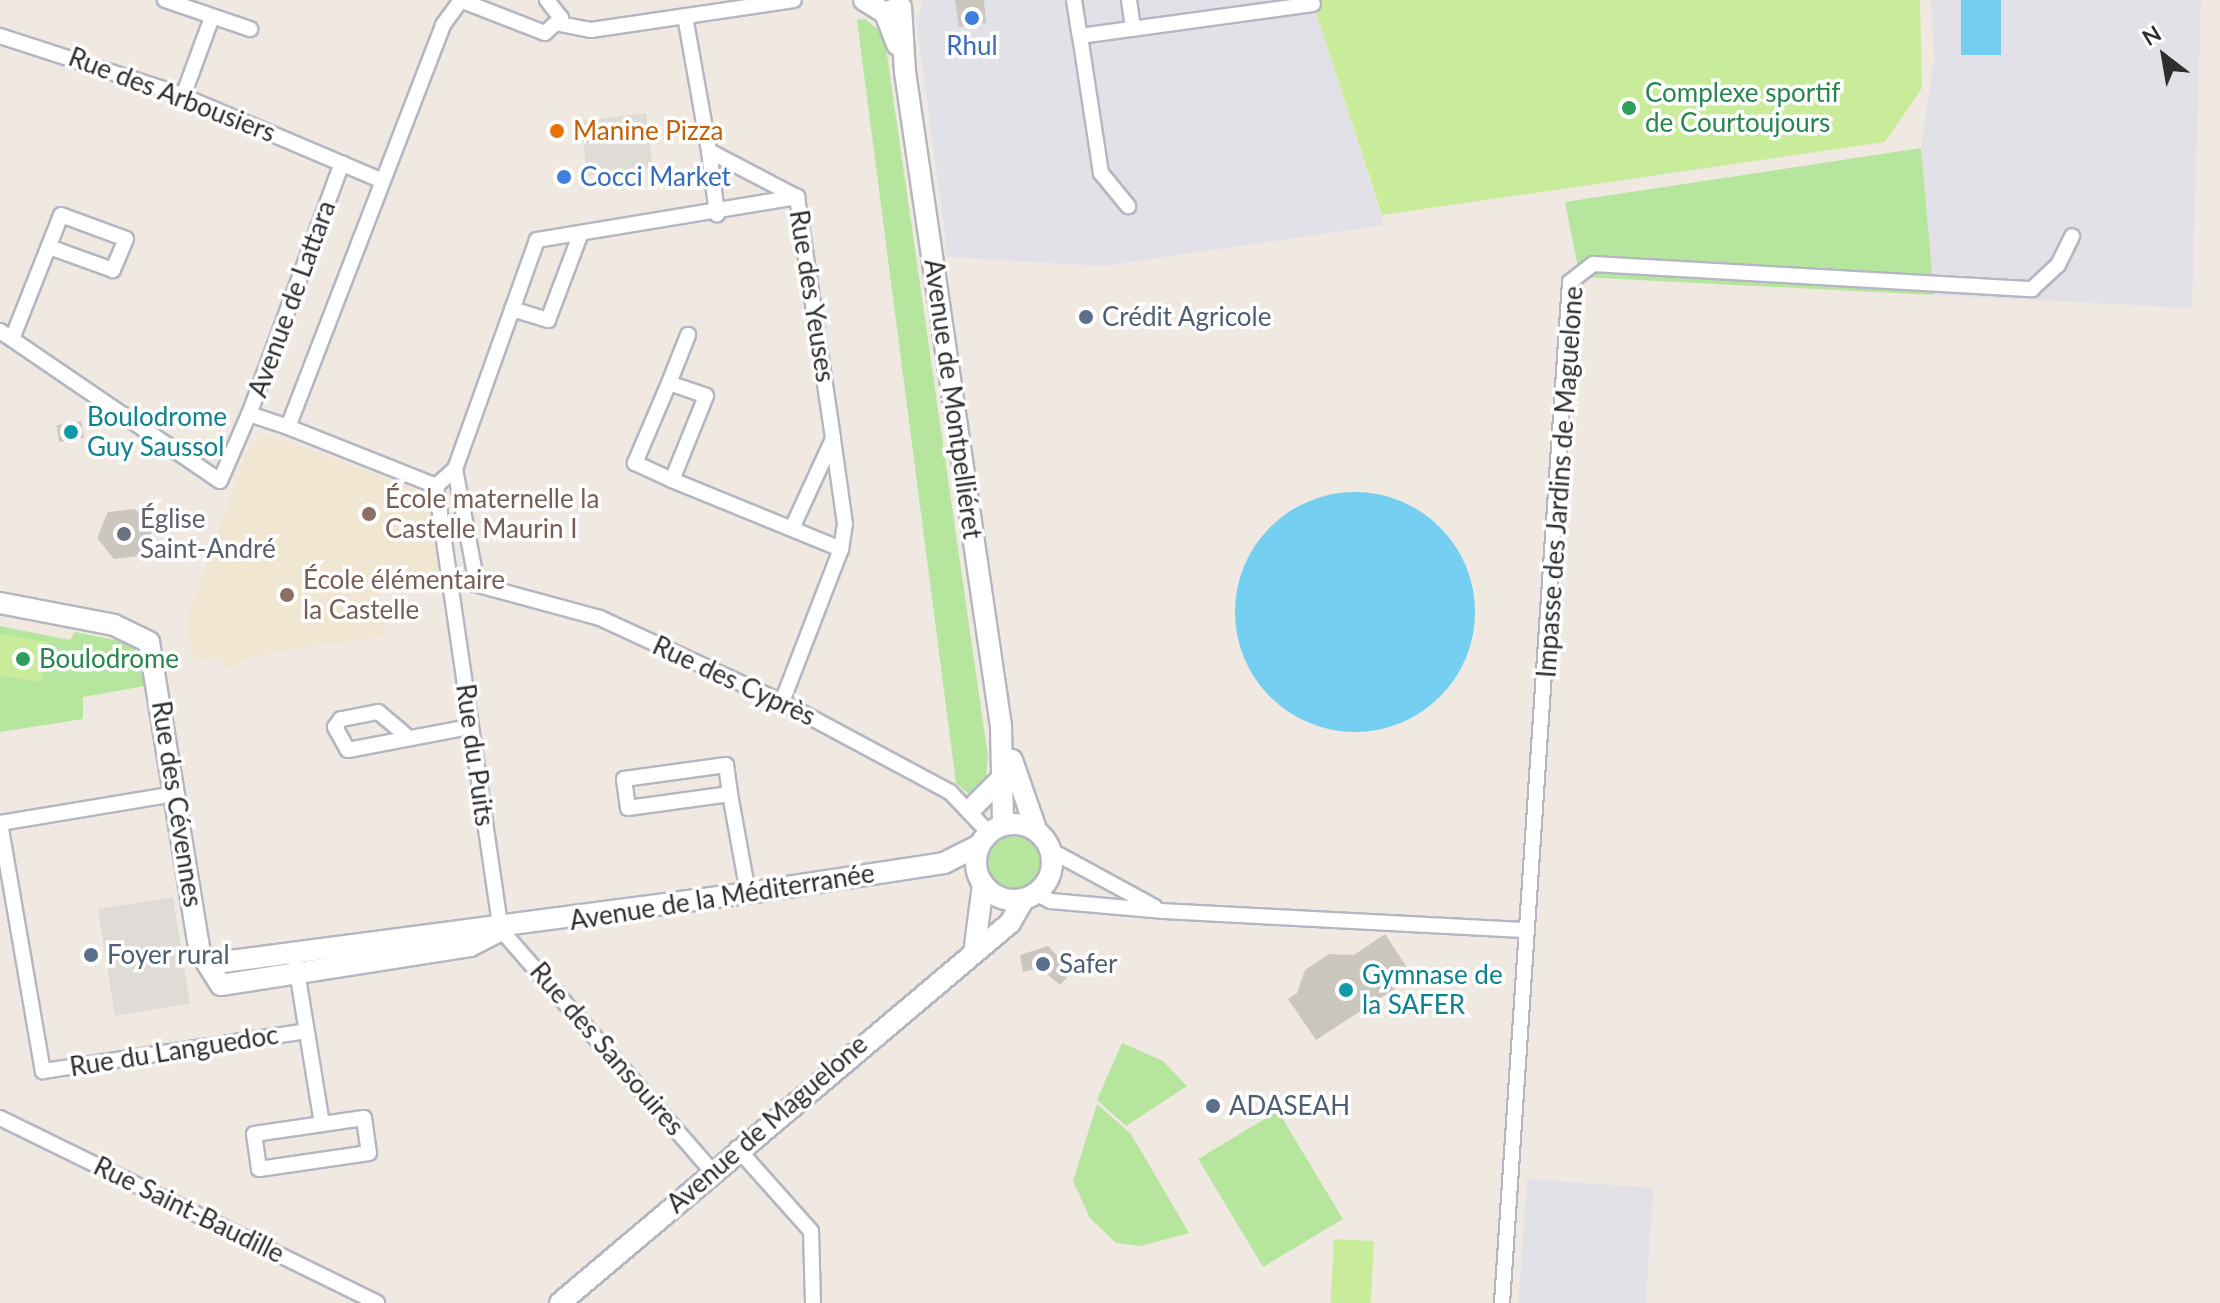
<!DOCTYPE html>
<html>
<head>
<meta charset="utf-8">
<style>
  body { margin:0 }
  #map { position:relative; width:2220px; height:1303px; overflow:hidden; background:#efe9e1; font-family:Lato,sans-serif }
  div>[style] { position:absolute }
  .industrial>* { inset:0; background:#e3e1e8; transform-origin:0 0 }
  .education>* { inset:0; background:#f0e6d1 }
  .green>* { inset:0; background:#b6e59e; transform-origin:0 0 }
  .round { border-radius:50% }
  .pitch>* { inset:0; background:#c9ec9a; transform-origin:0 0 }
  .plaza>* { inset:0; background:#dfdcd8; transform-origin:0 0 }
  .water>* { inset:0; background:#75cff0; transform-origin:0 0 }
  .building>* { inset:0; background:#cbc7bf; transform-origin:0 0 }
  .roads { filter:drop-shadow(2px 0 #b4b7c1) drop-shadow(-2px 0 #b4b7c1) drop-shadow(0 2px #b4b7c1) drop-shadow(0 -2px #b4b7c1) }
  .street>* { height:14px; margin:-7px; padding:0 7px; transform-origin:7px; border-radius:7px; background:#fff }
  .secondary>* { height:20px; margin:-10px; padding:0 10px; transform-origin:10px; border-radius:10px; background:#fff }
  .secondary>.ring { margin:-10px; padding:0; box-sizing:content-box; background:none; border:20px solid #fff; border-radius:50% }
  .dots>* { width:22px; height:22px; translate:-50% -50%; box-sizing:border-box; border:4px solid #fff; border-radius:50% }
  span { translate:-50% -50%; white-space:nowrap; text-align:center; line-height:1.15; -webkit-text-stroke:7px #fff; paint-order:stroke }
  .shop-label { font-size:26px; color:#366cbe }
  .left { translate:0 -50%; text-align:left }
  .leisure-label { font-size:26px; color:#27864d }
  .street-label { font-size:26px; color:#2e2e2e }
  .food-label { font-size:26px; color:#c56008 }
  .service-label { font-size:26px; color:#4e5e75 }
  .culture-label { font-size:26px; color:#0d838f }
  .education-label { font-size:26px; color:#785e54 }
  .worship-label { font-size:26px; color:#5b616d }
  .north { position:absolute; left:2124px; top:16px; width:80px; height:80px; -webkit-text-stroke:6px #fff; paint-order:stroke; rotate:329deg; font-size:22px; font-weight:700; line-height:32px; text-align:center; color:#2e2e2e }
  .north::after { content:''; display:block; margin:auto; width:28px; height:36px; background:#2e2e2e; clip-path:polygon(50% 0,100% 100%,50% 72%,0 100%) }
</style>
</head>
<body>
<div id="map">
  <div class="industrial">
    <i style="clip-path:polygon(924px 0,1312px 0,1384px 225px,1103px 266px,948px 257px,916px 19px)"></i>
    <i style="clip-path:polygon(1931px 0,2201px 0,2192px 308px,1934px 295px,1921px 148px,1934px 59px)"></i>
    <i style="left:1527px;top:1179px;width:127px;height:124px;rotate:4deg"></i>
  </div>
  <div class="education">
    <i style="clip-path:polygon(266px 434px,428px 493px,442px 589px,376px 569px,386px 636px,252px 656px,227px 669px,219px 657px,194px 662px,186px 622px,248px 449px)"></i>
  </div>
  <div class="green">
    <i style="clip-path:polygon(865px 19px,884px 34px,988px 757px,985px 786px,970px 795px,956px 783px,857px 20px)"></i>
    <i style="clip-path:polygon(1921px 148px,1934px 295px,1580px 277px,1565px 202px)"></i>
    <i style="clip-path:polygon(0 626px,70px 640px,75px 632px,141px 645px,150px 685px,83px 697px,83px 719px,0 732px)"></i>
    <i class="round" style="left:987px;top:836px;width:54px;height:54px"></i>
    <i style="clip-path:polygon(1122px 1043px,1163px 1061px,1187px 1086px,1126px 1126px,1097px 1100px)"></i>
    <i style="clip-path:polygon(1097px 1104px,1131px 1134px,1189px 1233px,1141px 1246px,1116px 1243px,1090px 1218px,1073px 1181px)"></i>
    <i style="left:1278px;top:1111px;width:126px;height:93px;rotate:59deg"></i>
  </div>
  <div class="pitch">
    <i style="clip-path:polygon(1312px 0,1920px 0,1922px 88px,1885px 142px,1382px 215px)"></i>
    <i style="clip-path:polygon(0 634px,48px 642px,42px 682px,0 676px)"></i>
    <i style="left:1334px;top:1239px;width:40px;height:64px;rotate:3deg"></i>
  </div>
  <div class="plaza">
    <i style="left:646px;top:113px;width:55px;height:66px;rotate:83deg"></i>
    <i style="left:173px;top:897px;width:108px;height:76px;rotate:81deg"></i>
  </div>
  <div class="water">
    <i style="left:1961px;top:0;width:40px;height:55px"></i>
    <i class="round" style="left:1235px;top:492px;width:240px;height:240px"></i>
  </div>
  <div class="building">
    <i style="clip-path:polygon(955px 0,984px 0,986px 23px,959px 27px)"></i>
    <i style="left:81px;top:421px;width:17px;height:25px;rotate:80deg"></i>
    <i style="clip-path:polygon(135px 509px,152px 531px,141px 556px,114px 559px,97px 538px,108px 512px)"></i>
    <i style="clip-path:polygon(1385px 934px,1413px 977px,1316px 1040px,1288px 999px,1297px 993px,1305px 970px,1329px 954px,1354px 955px)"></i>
    <i style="clip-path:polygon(1048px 946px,1072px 972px,1060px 985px,1040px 968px,1023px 972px,1020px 955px)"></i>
  </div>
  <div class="roads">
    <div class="street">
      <i style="left:165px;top:0;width:90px;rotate:18.8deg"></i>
      <i style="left:460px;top:0;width:91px;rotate:21.2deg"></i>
      <i style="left:545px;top:33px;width:22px;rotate:-43deg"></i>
      <i style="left:561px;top:18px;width:23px;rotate:-128deg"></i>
      <i style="left:1074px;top:0;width:36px;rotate:81deg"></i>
      <i style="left:1080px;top:36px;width:235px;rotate:-7.8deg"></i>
      <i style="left:1129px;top:0;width:29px;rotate:82deg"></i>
      <i style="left:685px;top:16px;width:137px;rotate:79.9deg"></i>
      <i style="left:709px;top:151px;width:99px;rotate:27.6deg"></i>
      <i style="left:797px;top:197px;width:245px;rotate:81.5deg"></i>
      <i style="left:833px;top:439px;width:86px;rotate:82deg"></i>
      <i style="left:845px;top:524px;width:25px;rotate:99deg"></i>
      <i style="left:841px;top:549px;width:164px;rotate:111.1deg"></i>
      <i style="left:560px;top:24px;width:32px;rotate:11deg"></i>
      <i style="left:591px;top:30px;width:205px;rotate:-8.4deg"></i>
      <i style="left:0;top:36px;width:187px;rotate:18deg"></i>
      <i style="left:178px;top:94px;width:220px;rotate:23deg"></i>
      <i style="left:1080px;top:36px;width:139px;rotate:81.3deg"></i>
      <i style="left:1101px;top:173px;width:43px;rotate:50.7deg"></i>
      <i style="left:183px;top:96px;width:84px;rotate:-69.8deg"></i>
      <i style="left:709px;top:151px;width:64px;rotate:82.8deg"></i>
      <i style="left:342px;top:163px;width:268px;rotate:110.3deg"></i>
      <i style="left:249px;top:414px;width:41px;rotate:18.4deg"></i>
      <i style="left:288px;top:427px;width:431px;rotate:-68.9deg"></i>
      <i style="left:443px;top:25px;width:31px;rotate:-54deg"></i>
      <i style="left:512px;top:309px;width:38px;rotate:17deg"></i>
      <i style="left:548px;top:320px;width:88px;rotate:-69.3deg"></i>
      <i style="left:0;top:331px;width:266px;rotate:34.3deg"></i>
      <i style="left:220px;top:481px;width:73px;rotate:-66.6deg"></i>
      <i style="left:12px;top:339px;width:133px;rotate:-68.4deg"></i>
      <i style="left:61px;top:215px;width:69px;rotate:20.3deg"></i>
      <i style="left:126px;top:239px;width:34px;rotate:113deg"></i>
      <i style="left:113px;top:270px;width:68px;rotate:-160.2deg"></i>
      <i style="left:669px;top:383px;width:39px;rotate:19deg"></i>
      <i style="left:706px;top:396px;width:91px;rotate:112deg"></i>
      <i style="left:672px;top:480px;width:41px;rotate:-155.3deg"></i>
      <i style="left:635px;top:463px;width:87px;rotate:-67deg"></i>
      <i style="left:669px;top:383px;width:52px;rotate:-68.4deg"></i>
      <i style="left:288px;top:427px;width:159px;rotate:21.7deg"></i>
      <i style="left:455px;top:469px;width:117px;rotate:79.2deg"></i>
      <i style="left:672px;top:480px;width:183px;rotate:22.2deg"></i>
      <i style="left:436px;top:486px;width:449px;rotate:81.7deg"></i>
      <i style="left:501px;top:930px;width:319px;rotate:48.8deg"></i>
      <i style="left:436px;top:486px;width:25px;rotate:-42deg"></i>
      <i style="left:455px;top:469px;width:243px;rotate:-70.3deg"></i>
      <i style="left:537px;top:240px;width:264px;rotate:-9.4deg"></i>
      <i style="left:793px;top:526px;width:96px;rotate:-65.3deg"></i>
      <i style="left:453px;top:578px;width:152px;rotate:15.2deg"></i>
      <i style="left:600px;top:618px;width:200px;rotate:24.8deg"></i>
      <i style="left:782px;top:702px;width:191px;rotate:28.2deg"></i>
      <i style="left:950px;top:792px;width:57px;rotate:46.4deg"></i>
      <i style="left:408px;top:737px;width:39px;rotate:-140deg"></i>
      <i style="left:378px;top:712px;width:38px;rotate:169deg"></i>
      <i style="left:341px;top:719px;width:10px;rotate:127deg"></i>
      <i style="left:335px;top:727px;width:26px;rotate:61deg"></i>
      <i style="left:348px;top:750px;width:124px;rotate:-10.7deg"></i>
      <i style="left:726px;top:765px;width:29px;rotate:82deg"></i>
      <i style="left:730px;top:794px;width:103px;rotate:172.2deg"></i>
      <i style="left:628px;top:808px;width:29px;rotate:-98deg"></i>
      <i style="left:624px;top:779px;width:103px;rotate:-7.8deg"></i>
      <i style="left:730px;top:794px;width:101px;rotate:79.7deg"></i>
      <i style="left:0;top:823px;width:252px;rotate:80.2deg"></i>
      <i style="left:43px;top:1071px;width:266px;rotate:-8.6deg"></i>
      <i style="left:0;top:823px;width:177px;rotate:-9.4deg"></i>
      <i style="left:1050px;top:850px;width:119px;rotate:28.5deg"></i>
      <i style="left:1035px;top:893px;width:18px;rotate:27deg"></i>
      <i style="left:1051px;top:901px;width:111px;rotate:5.1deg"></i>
      <i style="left:1162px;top:911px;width:364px;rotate:3deg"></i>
      <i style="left:296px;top:965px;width:160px;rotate:80.7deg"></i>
      <i style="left:0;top:1118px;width:420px;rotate:26.1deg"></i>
      <i style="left:364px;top:1118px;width:35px;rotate:82deg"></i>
      <i style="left:369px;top:1153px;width:111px;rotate:171.7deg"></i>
      <i style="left:259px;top:1169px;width:35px;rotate:-98deg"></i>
      <i style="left:254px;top:1134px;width:111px;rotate:-8.3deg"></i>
      <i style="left:737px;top:1148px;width:111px;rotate:48.3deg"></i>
      <i style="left:811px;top:1231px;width:72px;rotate:88.4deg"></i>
      <i style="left:1502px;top:1303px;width:1023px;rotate:-86.19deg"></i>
      <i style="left:1570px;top:282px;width:29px;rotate:-38deg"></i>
      <i style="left:1593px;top:264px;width:440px;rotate:3.3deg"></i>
      <i style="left:2032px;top:289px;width:35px;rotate:-43deg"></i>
      <i style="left:2058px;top:265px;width:32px;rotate:-64deg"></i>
    </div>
    <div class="secondary">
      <i style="left:864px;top:0;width:25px;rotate:32deg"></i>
      <i style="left:885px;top:13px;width:11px;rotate:-22deg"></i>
      <i style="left:901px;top:7px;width:65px;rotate:86.5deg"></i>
      <i style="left:905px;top:72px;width:661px;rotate:81.65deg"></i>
      <i style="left:1001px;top:726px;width:99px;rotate:88.8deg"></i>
      <i style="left:885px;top:13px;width:34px;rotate:69deg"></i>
      <i style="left:0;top:603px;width:116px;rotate:10.9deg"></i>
      <i style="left:114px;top:625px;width:39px;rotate:26deg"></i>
      <i style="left:149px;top:642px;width:314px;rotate:80.7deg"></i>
      <i style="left:200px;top:952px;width:39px;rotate:58deg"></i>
      <i style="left:221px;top:985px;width:252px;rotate:-8.9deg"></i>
      <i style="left:470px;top:946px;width:35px;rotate:-27deg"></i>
      <i style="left:1012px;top:760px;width:76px;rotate:70.9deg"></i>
      <i style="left:972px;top:808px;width:47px;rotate:-45deg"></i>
      <i class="ring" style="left:976px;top:824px;width:56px;height:56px"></i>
      <i style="left:975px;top:946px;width:63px;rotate:-82.6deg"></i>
      <i style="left:208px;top:964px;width:545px;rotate:-7.49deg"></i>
      <i style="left:748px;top:893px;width:198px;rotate:-8.7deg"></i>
      <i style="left:944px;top:863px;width:39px;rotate:-27deg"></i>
      <i style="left:560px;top:1303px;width:589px;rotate:-40.18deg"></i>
      <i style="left:1010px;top:923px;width:28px;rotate:-60deg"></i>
    </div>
  </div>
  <div class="dots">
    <i style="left:972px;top:18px;background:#3f7fe0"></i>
    <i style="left:1629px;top:108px;background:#2e9e5b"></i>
    <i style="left:557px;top:131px;background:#e8710a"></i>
    <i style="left:564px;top:177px;background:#3f7fe0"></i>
    <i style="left:1086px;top:317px;background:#5c6f8a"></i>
    <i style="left:71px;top:432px;background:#0f9aa8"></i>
    <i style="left:369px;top:514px;background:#8d6e63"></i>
    <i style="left:124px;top:534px;background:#6b7280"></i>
    <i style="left:287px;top:595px;background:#8d6e63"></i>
    <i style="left:23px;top:659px;background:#2e9e5b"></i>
    <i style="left:91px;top:955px;background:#5c6f8a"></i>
    <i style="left:1043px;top:964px;background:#5c6f8a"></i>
    <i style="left:1346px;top:990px;background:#0f9aa8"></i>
    <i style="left:1213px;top:1106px;background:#5c6f8a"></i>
  </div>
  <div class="shop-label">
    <span style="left:972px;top:46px">Rhul</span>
    <span class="left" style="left:580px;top:177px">Cocci Market</span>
  </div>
  <div class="leisure-label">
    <span class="left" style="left:1645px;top:108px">Complexe sportif<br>de Courtoujours</span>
    <span class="left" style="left:39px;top:659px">Boulodrome</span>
  </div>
  <div class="street-label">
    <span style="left:172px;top:95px;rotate:21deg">Rue des Arbousiers</span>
    <span style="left:812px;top:296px;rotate:81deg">Rue des Yeuses</span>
    <span style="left:292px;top:299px;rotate:-70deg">Avenue de Lattara</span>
    <span style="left:953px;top:399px;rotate:82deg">Avenue de Montpelliéret</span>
    <span style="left:1560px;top:482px;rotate:-86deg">Impasse des Jardins de Maguelone</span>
    <span style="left:734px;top:681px;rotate:25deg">Rue des Cyprès</span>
    <span style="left:475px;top:755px;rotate:82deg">Rue du Puits</span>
    <span style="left:177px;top:804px;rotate:81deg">Rue des Cévennes</span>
    <span style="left:722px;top:897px;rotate:-9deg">Avenue de la Méditerranée</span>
    <span style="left:607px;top:1049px;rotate:49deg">Rue des Sansouires</span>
    <span style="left:174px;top:1051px;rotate:-9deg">Rue du Languedoc</span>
    <span style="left:767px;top:1124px;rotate:-41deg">Avenue de Maguelone</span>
    <span style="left:189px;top:1210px;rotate:26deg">Rue Saint-Baudille</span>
  </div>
  <div class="food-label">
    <span class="left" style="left:573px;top:131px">Manine Pizza</span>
  </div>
  <div class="service-label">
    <span class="left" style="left:1102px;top:317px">Crédit Agricole</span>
    <span class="left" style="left:107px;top:955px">Foyer rural</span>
    <span class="left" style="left:1059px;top:964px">Safer</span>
    <span class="left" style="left:1229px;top:1106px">ADASEAH</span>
  </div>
  <div class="culture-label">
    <span class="left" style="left:87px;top:432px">Boulodrome<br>Guy Saussol</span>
    <span class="left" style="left:1362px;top:990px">Gymnase de<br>la SAFER</span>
  </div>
  <div class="education-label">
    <span class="left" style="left:385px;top:514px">École maternelle la<br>Castelle Maurin I</span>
    <span class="left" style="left:303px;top:595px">École élémentaire<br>la Castelle</span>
  </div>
  <div class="worship-label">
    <span class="left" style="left:140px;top:534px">Église<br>Saint-André</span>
  </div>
  <div class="north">N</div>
</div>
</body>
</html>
